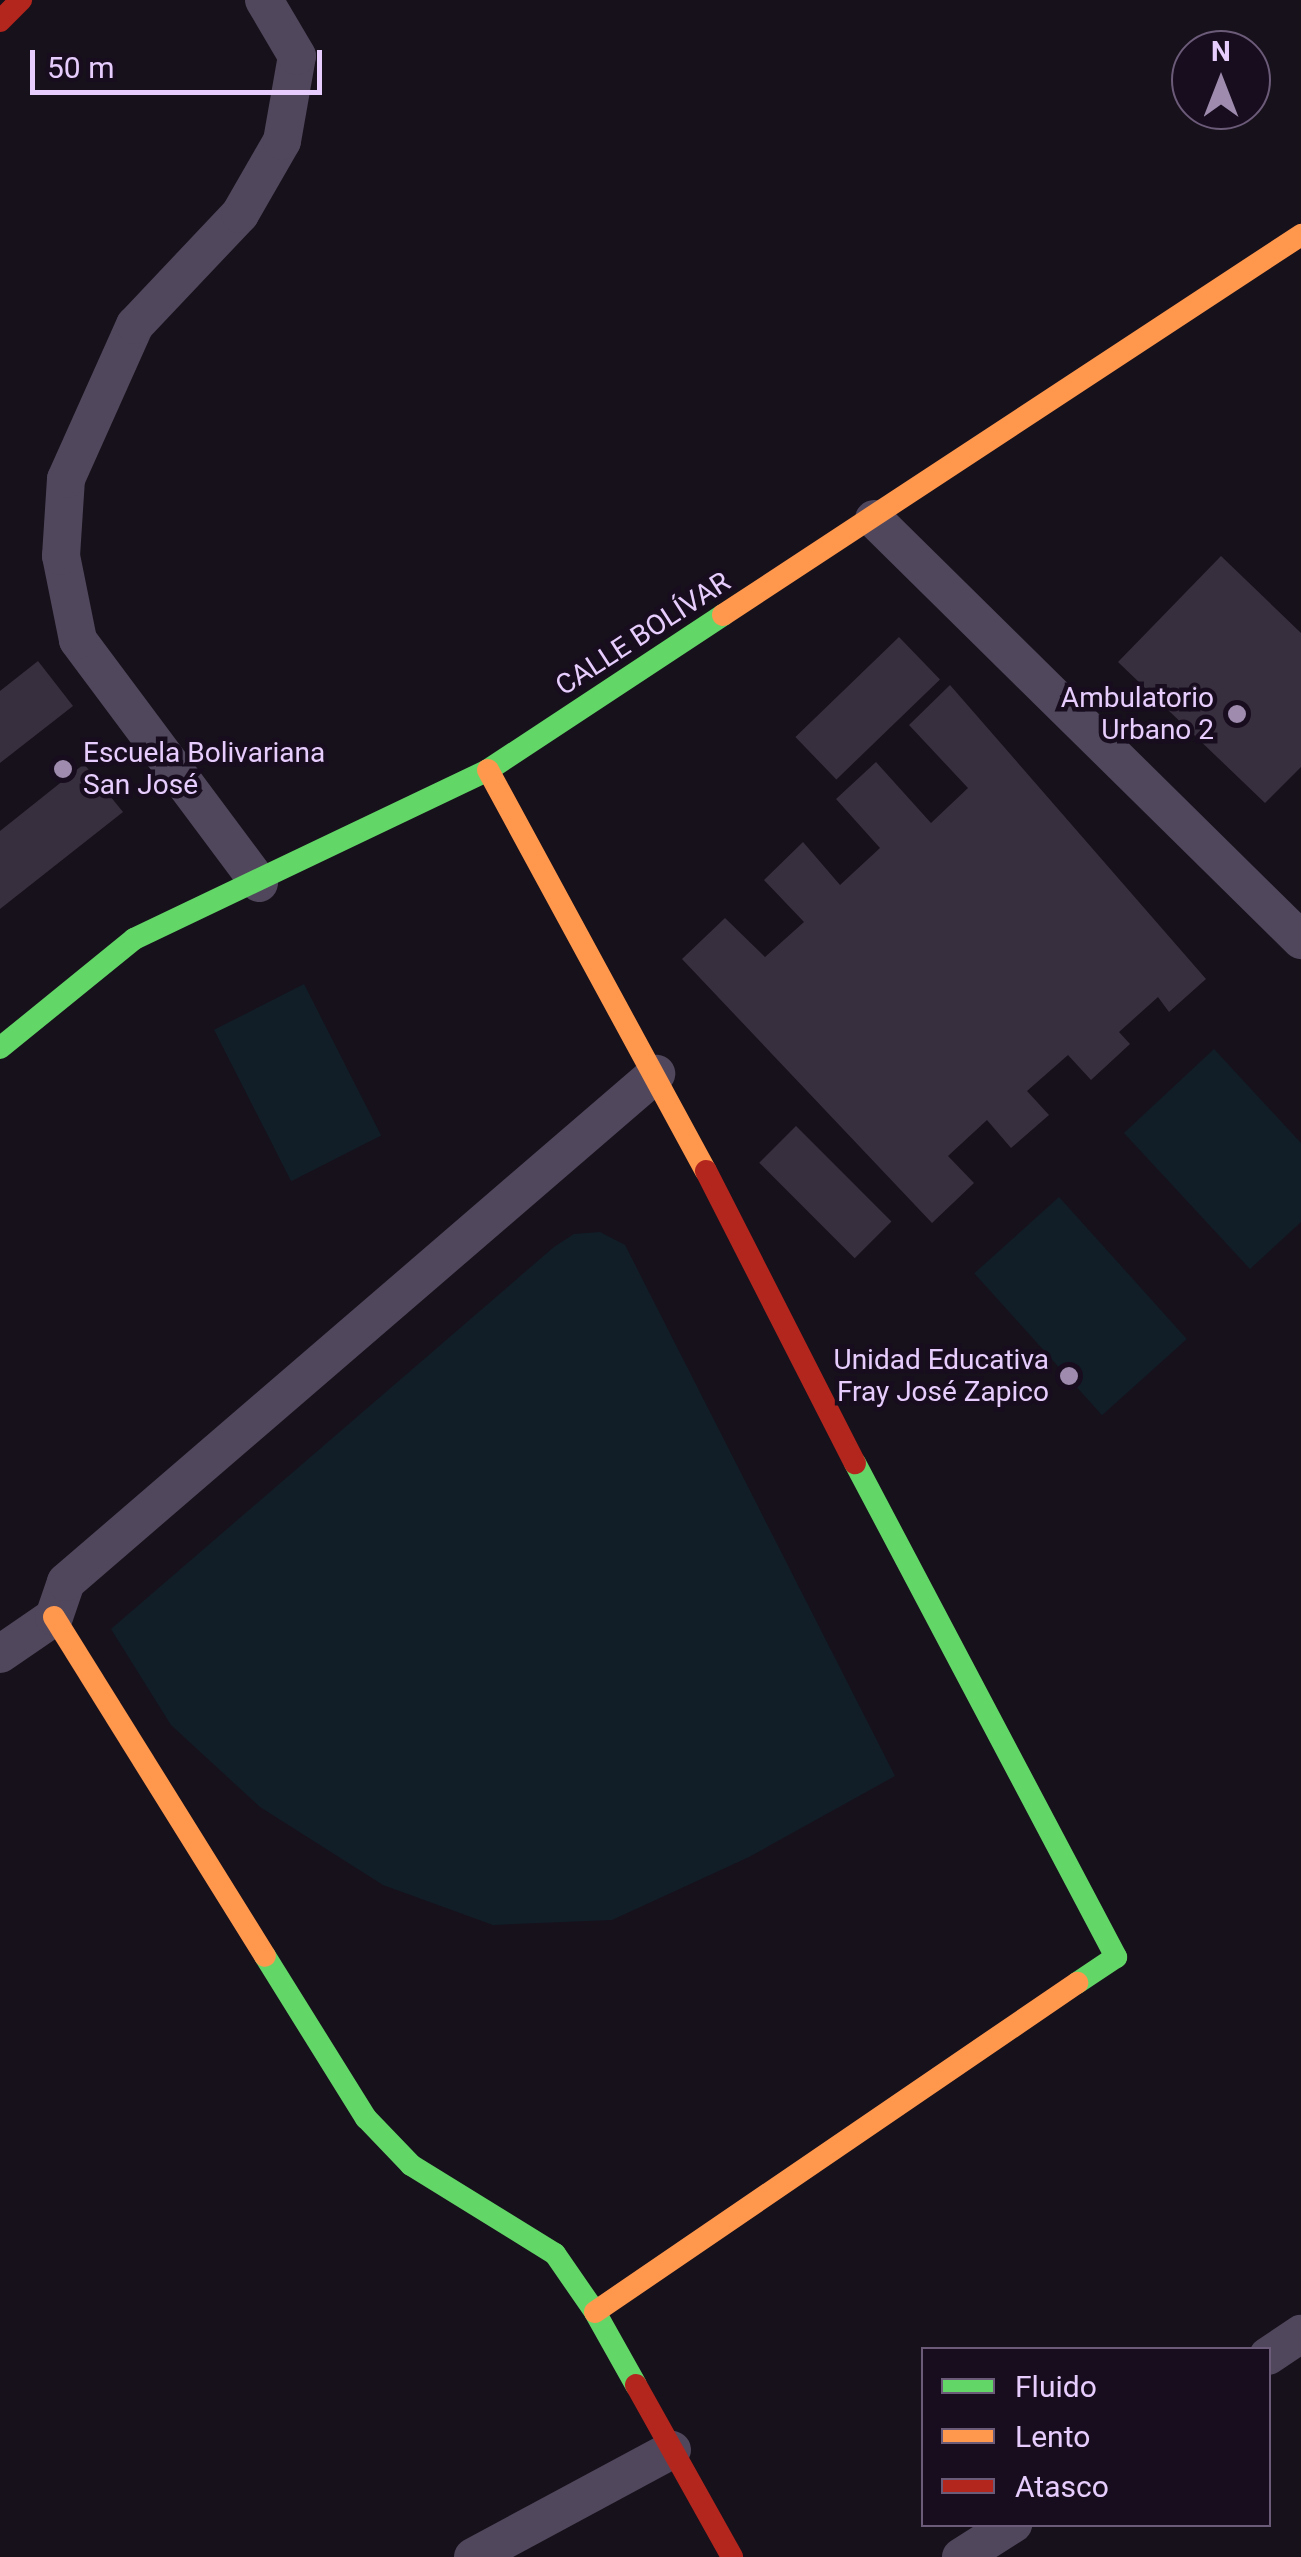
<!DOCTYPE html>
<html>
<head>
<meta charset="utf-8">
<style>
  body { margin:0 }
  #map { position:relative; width:1301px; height:2557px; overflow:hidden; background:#17111b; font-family:Roboto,sans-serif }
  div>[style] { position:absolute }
  .green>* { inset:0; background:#111e27; transform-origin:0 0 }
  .building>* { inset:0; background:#382f3e; transform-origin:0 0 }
  .street>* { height:38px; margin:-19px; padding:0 19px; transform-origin:19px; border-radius:19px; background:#50475c }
  .fast>* { height:22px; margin:-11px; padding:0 11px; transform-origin:11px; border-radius:11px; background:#63d668 }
  .slow>* { height:22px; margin:-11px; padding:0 11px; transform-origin:11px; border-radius:11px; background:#ff974d }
  .jam>* { height:22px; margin:-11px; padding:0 11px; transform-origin:11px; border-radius:11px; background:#b3261e }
  .dots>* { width:28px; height:28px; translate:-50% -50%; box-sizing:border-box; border:5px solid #180d1f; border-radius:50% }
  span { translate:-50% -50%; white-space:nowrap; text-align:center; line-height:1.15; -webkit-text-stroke:9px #180d1f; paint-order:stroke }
  .street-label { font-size:28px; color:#e7cdfd }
  .poi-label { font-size:28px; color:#e7cdfd }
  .right { translate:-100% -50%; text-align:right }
  .left { translate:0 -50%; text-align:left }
  .legend { position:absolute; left:921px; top:2347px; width:350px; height:180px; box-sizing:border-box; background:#180d1f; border:2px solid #6b5a78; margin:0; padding:12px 18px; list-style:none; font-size:30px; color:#e7cdfd }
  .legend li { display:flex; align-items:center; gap:20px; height:50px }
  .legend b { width:50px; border:2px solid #6b5a78 }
  .north { position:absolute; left:1171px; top:30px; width:100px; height:100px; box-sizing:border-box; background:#180d1f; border:2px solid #6b5a78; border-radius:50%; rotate:0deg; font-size:28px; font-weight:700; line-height:40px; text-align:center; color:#e7cdfd }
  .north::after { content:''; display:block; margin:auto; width:35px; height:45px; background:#9e8bae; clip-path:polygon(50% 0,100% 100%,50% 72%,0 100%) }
  .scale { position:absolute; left:30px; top:50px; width:292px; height:45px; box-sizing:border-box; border:5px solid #e7cdfd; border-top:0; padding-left:12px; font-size:30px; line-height:35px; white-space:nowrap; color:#e7cdfd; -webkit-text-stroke:8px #180d1f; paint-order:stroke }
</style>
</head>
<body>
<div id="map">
  <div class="green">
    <i style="left:304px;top:984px;width:170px;height:101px;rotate:63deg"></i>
    <i style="clip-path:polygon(1214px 1049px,1301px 1143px,1301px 1222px,1250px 1269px,1124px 1133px)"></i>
    <i style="left:1059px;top:1197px;width:191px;height:114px;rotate:48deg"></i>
    <i style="clip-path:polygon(600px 1232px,625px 1245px,895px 1776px,749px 1857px,612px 1920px,493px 1925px,383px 1885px,260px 1807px,171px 1725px,111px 1629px,554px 1247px,574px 1234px)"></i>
  </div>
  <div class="building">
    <i style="clip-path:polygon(1221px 556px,1301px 633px,1301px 767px,1265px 803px,1118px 662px)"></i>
    <i style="left:899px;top:637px;width:59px;height:144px;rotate:46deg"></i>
    <i style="clip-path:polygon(38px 661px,73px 706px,0 763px,0 691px)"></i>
    <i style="clip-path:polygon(950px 685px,1206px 979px,1169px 1012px,1158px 997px,1119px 1032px,1130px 1044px,1091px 1080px,1068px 1055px,1027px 1091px,1049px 1115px,1011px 1148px,987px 1120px,948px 1156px,974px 1183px,932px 1223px,682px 959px,725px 918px,765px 957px,804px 922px,764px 880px,803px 842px,840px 885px,880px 848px,836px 799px,876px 762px,931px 823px,968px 788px,909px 725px)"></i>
    <i style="clip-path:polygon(84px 764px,123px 812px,0 909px,0 831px)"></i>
    <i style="left:796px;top:1126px;width:135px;height:52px;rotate:45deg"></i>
  </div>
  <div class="street">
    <i style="left:874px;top:519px;width:600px;rotate:44.59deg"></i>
    <i style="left:259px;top:883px;width:303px;rotate:-126.7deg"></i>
    <i style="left:78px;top:640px;width:86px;rotate:-101.4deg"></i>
    <i style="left:61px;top:556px;width:77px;rotate:-86.3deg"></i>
    <i style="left:66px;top:479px;width:169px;rotate:-65.9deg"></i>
    <i style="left:135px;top:325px;width:153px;rotate:-46.6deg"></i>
    <i style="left:240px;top:214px;width:84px;rotate:-60.1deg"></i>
    <i style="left:282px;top:141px;width:86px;rotate:-80deg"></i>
    <i style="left:297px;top:56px;width:65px;rotate:-120.5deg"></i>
    <i style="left:0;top:1654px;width:65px;rotate:-34.4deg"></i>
    <i style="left:54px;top:1617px;width:37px;rotate:-71deg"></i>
    <i style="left:66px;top:1582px;width:779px;rotate:-40.73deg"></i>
    <i style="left:1268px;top:2356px;width:40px;rotate:-34deg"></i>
    <i style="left:473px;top:2557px;width:226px;rotate:-28.3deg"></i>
    <i style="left:961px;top:2557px;width:62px;rotate:-32.4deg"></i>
  </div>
  <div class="fast">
    <i style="left:0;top:1048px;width:173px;rotate:-39.1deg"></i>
    <i style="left:134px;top:939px;width:392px;rotate:-25.5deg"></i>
    <i style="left:488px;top:770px;width:282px;rotate:-33.4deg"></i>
    <i style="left:855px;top:1463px;width:559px;rotate:62.15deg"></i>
    <i style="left:1116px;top:1957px;width:47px;rotate:146.3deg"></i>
    <i style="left:265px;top:1956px;width:191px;rotate:58.1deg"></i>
    <i style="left:366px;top:2118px;width:65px;rotate:46.2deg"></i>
    <i style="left:411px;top:2165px;width:169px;rotate:31.7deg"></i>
    <i style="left:555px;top:2254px;width:70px;rotate:55.4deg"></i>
    <i style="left:595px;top:2312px;width:84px;rotate:60.7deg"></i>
  </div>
  <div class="slow">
    <i style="left:723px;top:615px;width:692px;rotate:-33.32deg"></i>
    <i style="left:488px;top:770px;width:456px;rotate:61.5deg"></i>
    <i style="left:54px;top:1617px;width:399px;rotate:58.1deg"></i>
    <i style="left:595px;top:2312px;width:584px;rotate:-34.32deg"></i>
  </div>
  <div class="jam">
    <i style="left:0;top:21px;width:30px;rotate:-45deg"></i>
    <i style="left:706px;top:1171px;width:328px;rotate:63deg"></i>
    <i style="left:636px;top:2385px;width:197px;rotate:60.8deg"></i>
  </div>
  <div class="dots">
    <i style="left:1237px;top:714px;background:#9e8bae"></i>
    <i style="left:63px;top:769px;background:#9e8bae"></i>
    <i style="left:1069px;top:1376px;background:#9e8bae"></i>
  </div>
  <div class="street-label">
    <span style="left:643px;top:634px;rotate:-33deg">CALLE BOLÍVAR</span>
  </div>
  <div class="poi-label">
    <span class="right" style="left:1214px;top:714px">Ambulatorio<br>Urbano 2</span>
    <span class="left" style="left:83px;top:769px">Escuela Bolivariana<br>San José</span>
    <span class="right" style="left:1049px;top:1376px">Unidad Educativa<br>Fray José Zapico</span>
  </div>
  <ul class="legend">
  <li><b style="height:12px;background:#63d668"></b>Fluido</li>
  <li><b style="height:12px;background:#ff974d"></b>Lento</li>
  <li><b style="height:12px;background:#b3261e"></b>Atasco</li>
  </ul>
  <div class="north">N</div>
  <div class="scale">50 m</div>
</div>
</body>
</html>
